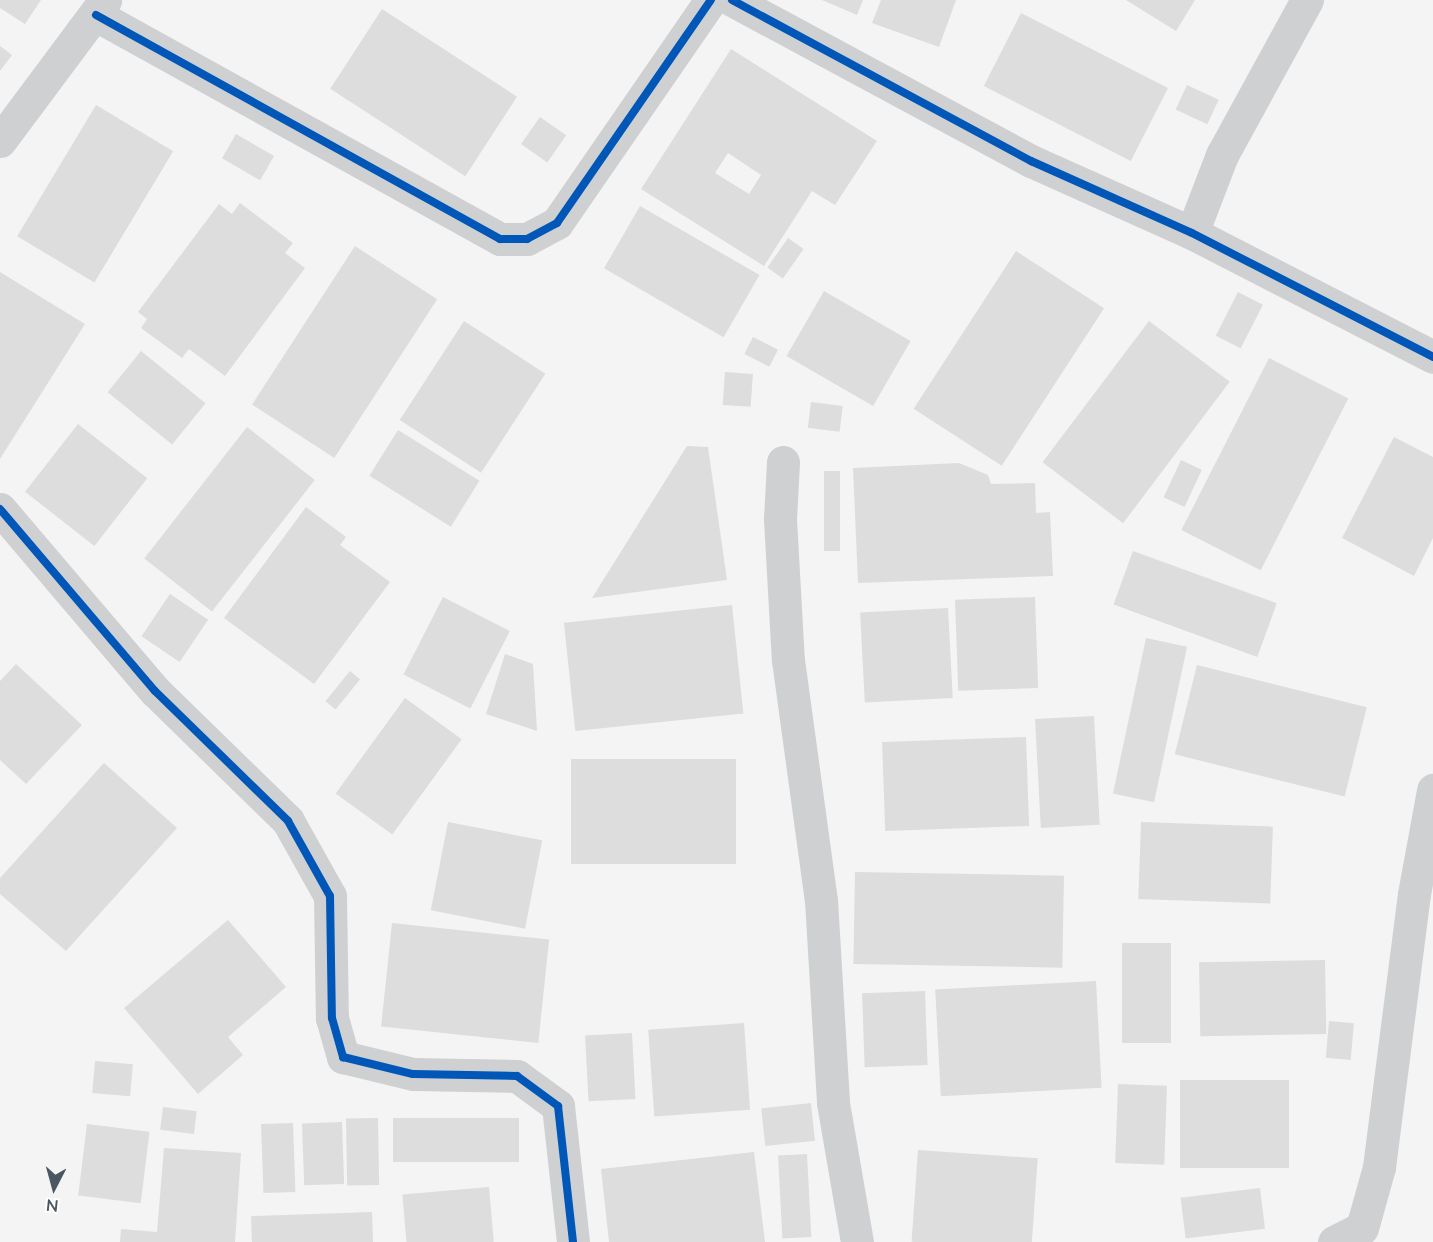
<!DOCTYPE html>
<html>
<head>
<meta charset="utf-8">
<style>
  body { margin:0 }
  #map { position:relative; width:1433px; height:1242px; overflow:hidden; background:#f4f4f4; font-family:Lato,sans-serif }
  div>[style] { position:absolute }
  .building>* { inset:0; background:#ddddde; transform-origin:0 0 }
  .minor>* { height:33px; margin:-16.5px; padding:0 16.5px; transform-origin:16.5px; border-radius:16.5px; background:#ced0d2 }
  .cycleway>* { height:8px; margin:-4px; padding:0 4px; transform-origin:4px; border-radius:4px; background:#0057b8 }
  span { translate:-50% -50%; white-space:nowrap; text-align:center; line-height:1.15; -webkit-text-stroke:6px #fff; paint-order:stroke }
  .north { position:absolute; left:24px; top:1158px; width:60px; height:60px; -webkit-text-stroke:4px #fff; paint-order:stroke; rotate:186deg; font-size:16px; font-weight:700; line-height:24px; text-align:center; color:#4a5661 }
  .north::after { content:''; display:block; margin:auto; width:21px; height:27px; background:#4a5661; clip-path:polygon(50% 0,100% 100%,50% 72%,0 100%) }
</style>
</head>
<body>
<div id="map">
  <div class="building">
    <i style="clip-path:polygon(0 0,41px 0,25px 24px,0 8px)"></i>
    <i style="clip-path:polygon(822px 0,863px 0,857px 15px)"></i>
    <i style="clip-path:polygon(881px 0,956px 0,939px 47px,872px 23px)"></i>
    <i style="clip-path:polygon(1126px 0,1195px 0,1176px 31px)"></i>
    <i style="left:382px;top:9px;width:161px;height:95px;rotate:33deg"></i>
    <i style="left:1021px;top:13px;width:165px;height:82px;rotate:27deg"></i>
    <i style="clip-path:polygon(0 46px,12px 55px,0 71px)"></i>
    <i style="clip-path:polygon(evenodd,731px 49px,877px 141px,835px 205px,812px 191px,764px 266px,641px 189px,731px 49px,728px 153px,761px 175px,749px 194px,715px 173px,728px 153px)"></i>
    <i style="left:1187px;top:85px;width:35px;height:27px;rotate:25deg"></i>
    <i style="left:96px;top:105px;width:90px;height:153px;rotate:31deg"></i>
    <i style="left:540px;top:117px;width:32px;height:33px;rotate:35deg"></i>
    <i style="left:236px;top:134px;width:44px;height:28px;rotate:30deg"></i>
    <i style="clip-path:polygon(240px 203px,293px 243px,285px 253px,305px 268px,225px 376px,189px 349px,182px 358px,141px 328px,147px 319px,138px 312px,219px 204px,232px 214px)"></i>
    <i style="left:640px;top:206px;width:138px;height:72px;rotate:30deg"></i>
    <i style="left:788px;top:238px;width:19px;height:36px;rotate:35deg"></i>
    <i style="left:355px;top:246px;width:98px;height:189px;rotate:33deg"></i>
    <i style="left:1016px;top:251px;width:105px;height:188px;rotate:33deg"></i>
    <i style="clip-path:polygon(0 272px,85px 324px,0 459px)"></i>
    <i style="left:824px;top:291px;width:100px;height:75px;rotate:30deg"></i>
    <i style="left:1238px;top:292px;width:28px;height:49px;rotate:27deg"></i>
    <i style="left:464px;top:321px;width:97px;height:118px;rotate:33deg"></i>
    <i style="left:1149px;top:321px;width:101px;height:177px;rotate:37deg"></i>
    <i style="left:753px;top:337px;width:28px;height:19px;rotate:27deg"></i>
    <i style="left:141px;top:351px;width:83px;height:53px;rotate:39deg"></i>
    <i style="left:1269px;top:358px;width:89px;height:193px;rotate:27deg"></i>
    <i style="left:725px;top:372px;width:28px;height:33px;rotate:4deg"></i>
    <i style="left:811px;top:402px;width:32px;height:26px;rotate:7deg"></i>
    <i style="left:78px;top:424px;width:88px;height:86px;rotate:38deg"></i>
    <i style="left:247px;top:427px;width:86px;height:167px;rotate:38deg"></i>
    <i style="left:398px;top:430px;width:96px;height:54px;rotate:32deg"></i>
    <i style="clip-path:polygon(1394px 437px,1433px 457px,1433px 538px,1414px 576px,1342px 538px)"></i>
    <i style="clip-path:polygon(687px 446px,708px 447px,727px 580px,592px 598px)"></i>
    <i style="left:1181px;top:460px;width:23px;height:41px;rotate:25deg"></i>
    <i style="clip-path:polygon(959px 463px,988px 475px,991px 484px,1035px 483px,1036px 513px,1050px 512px,1053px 576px,858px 583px,853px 468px)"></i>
    <i style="left:824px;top:471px;width:16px;height:80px"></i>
    <i style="clip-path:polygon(306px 507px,346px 537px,340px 545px,390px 582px,314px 684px,224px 618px)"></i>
    <i style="left:1133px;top:551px;width:153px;height:57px;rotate:20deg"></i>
    <i style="left:170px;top:594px;width:46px;height:51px;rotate:34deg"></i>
    <i style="left:443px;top:597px;width:75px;height:87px;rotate:27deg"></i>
    <i style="left:1035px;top:597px;width:91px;height:80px;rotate:88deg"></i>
    <i style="left:732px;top:605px;width:109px;height:169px;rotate:84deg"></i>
    <i style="left:948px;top:608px;width:90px;height:88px;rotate:87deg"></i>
    <i style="left:1146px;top:638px;width:42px;height:159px;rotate:12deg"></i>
    <i style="clip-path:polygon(505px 654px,533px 664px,537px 731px,486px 714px)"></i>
    <i style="clip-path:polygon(16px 664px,82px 725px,26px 784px,0 760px,0 681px)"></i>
    <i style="left:1197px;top:665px;width:175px;height:92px;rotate:14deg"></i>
    <i style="left:350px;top:671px;width:13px;height:39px;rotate:39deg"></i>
    <i style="left:405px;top:698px;width:70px;height:118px;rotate:36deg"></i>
    <i style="left:1094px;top:716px;width:109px;height:59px;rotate:87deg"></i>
    <i style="left:1026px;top:737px;width:89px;height:144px;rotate:88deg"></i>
    <i style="left:571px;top:759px;width:165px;height:105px"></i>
    <i style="clip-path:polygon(104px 763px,177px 828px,66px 951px,0 894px,0 878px)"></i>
    <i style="left:448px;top:822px;width:96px;height:90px;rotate:11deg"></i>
    <i style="left:1141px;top:822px;width:132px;height:77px;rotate:2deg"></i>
    <i style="left:855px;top:872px;width:209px;height:92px;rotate:1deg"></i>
    <i style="clip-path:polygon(228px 920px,286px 987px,228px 1037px,243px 1055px,198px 1094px,124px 1008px)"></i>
    <i style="left:392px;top:923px;width:158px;height:104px;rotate:6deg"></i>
    <i style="left:1122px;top:943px;width:49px;height:100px"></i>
    <i style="left:1325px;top:960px;width:74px;height:126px;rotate:89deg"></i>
    <i style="left:1096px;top:981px;width:107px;height:161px;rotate:87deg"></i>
    <i style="left:925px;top:991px;width:74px;height:63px;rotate:88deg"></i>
    <i style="left:1329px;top:1021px;width:25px;height:37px;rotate:5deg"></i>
    <i style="left:744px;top:1023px;width:87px;height:96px;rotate:86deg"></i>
    <i style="left:632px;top:1033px;width:66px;height:47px;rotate:87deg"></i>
    <i style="left:95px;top:1061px;width:38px;height:32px;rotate:5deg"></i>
    <i style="left:1180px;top:1080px;width:109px;height:88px"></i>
    <i style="left:1118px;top:1084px;width:49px;height:79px;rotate:2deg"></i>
    <i style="left:811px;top:1103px;width:38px;height:50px;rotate:84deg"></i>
    <i style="left:163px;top:1107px;width:34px;height:23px;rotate:7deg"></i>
    <i style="left:378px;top:1118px;width:67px;height:32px;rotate:89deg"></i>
    <i style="left:393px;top:1118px;width:126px;height:44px"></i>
    <i style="left:342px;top:1122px;width:62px;height:40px;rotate:88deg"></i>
    <i style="left:293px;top:1123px;width:69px;height:32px;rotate:88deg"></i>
    <i style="left:87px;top:1124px;width:63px;height:72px;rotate:7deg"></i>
    <i style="clip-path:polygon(164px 1148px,241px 1153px,235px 1242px,120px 1242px,121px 1229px,157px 1232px)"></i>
    <i style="left:918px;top:1150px;width:120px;height:92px;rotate:4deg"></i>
    <i style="clip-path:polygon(754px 1152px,765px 1242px,609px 1242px,601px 1169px)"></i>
    <i style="left:807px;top:1154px;width:83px;height:29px;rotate:87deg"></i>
    <i style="left:489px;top:1187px;width:55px;height:87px;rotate:85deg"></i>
    <i style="left:1260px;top:1188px;width:41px;height:80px;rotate:83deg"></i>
    <i style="left:372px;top:1212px;width:30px;height:121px;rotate:88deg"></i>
  </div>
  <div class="minor">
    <i style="left:732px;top:0;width:340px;rotate:28.3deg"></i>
    <i style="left:1031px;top:161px;width:176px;rotate:24.1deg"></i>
    <i style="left:1192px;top:233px;width:271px;rotate:27.2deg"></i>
    <i style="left:96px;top:15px;width:462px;rotate:29deg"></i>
    <i style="left:500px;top:239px;width:27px"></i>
    <i style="left:527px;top:239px;width:34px;rotate:-28deg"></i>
    <i style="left:557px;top:223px;width:271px;rotate:-55.4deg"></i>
    <i style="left:0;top:141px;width:176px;rotate:-53.3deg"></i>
    <i style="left:1192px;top:233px;width:84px;rotate:-69deg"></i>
    <i style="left:1222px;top:155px;width:177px;rotate:-61.3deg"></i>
    <i style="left:783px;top:462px;width:57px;rotate:93deg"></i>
    <i style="left:780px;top:519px;width:141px;rotate:86.8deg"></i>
    <i style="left:788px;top:660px;width:242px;rotate:82.2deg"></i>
    <i style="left:821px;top:900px;width:203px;rotate:86.6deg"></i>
    <i style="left:833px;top:1103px;width:141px;rotate:80.2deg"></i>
    <i style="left:0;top:509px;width:239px;rotate:49.6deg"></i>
    <i style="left:155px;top:691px;width:186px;rotate:44.3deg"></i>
    <i style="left:288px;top:821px;width:86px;rotate:60.8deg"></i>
    <i style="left:330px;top:896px;width:122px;rotate:89.1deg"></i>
    <i style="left:332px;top:1018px;width:41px;rotate:74.2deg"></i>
    <i style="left:343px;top:1057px;width:72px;rotate:13.7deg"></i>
    <i style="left:413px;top:1074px;width:104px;rotate:1.1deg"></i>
    <i style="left:517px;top:1076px;width:51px;rotate:36.2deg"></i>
    <i style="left:558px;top:1106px;width:137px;rotate:83.7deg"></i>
    <i style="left:1334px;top:1242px;width:31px;rotate:-27deg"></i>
    <i style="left:1362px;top:1228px;width:63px;rotate:-74.4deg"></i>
    <i style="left:1379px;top:1167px;width:275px;rotate:-82.7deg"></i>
    <i style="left:1414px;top:894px;width:106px;rotate:-79.6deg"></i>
  </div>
  <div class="cycleway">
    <i style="left:732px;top:0;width:340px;rotate:28.3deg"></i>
    <i style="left:1031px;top:161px;width:176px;rotate:24.1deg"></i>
    <i style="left:1192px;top:233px;width:271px;rotate:27.2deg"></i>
    <i style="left:96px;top:15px;width:462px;rotate:29deg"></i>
    <i style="left:500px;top:239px;width:27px"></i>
    <i style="left:527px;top:239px;width:34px;rotate:-28deg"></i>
    <i style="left:557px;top:223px;width:271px;rotate:-55.4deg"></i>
    <i style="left:0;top:509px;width:239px;rotate:49.6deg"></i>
    <i style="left:155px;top:691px;width:186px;rotate:44.3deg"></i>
    <i style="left:288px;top:821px;width:86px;rotate:60.8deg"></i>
    <i style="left:330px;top:896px;width:122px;rotate:89.1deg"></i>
    <i style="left:332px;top:1018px;width:41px;rotate:74.2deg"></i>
    <i style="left:343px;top:1057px;width:72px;rotate:13.7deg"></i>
    <i style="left:413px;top:1074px;width:104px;rotate:1.1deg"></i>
    <i style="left:517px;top:1076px;width:51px;rotate:36.2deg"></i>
    <i style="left:558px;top:1106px;width:137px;rotate:83.7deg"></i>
  </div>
  <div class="north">N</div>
</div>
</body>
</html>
